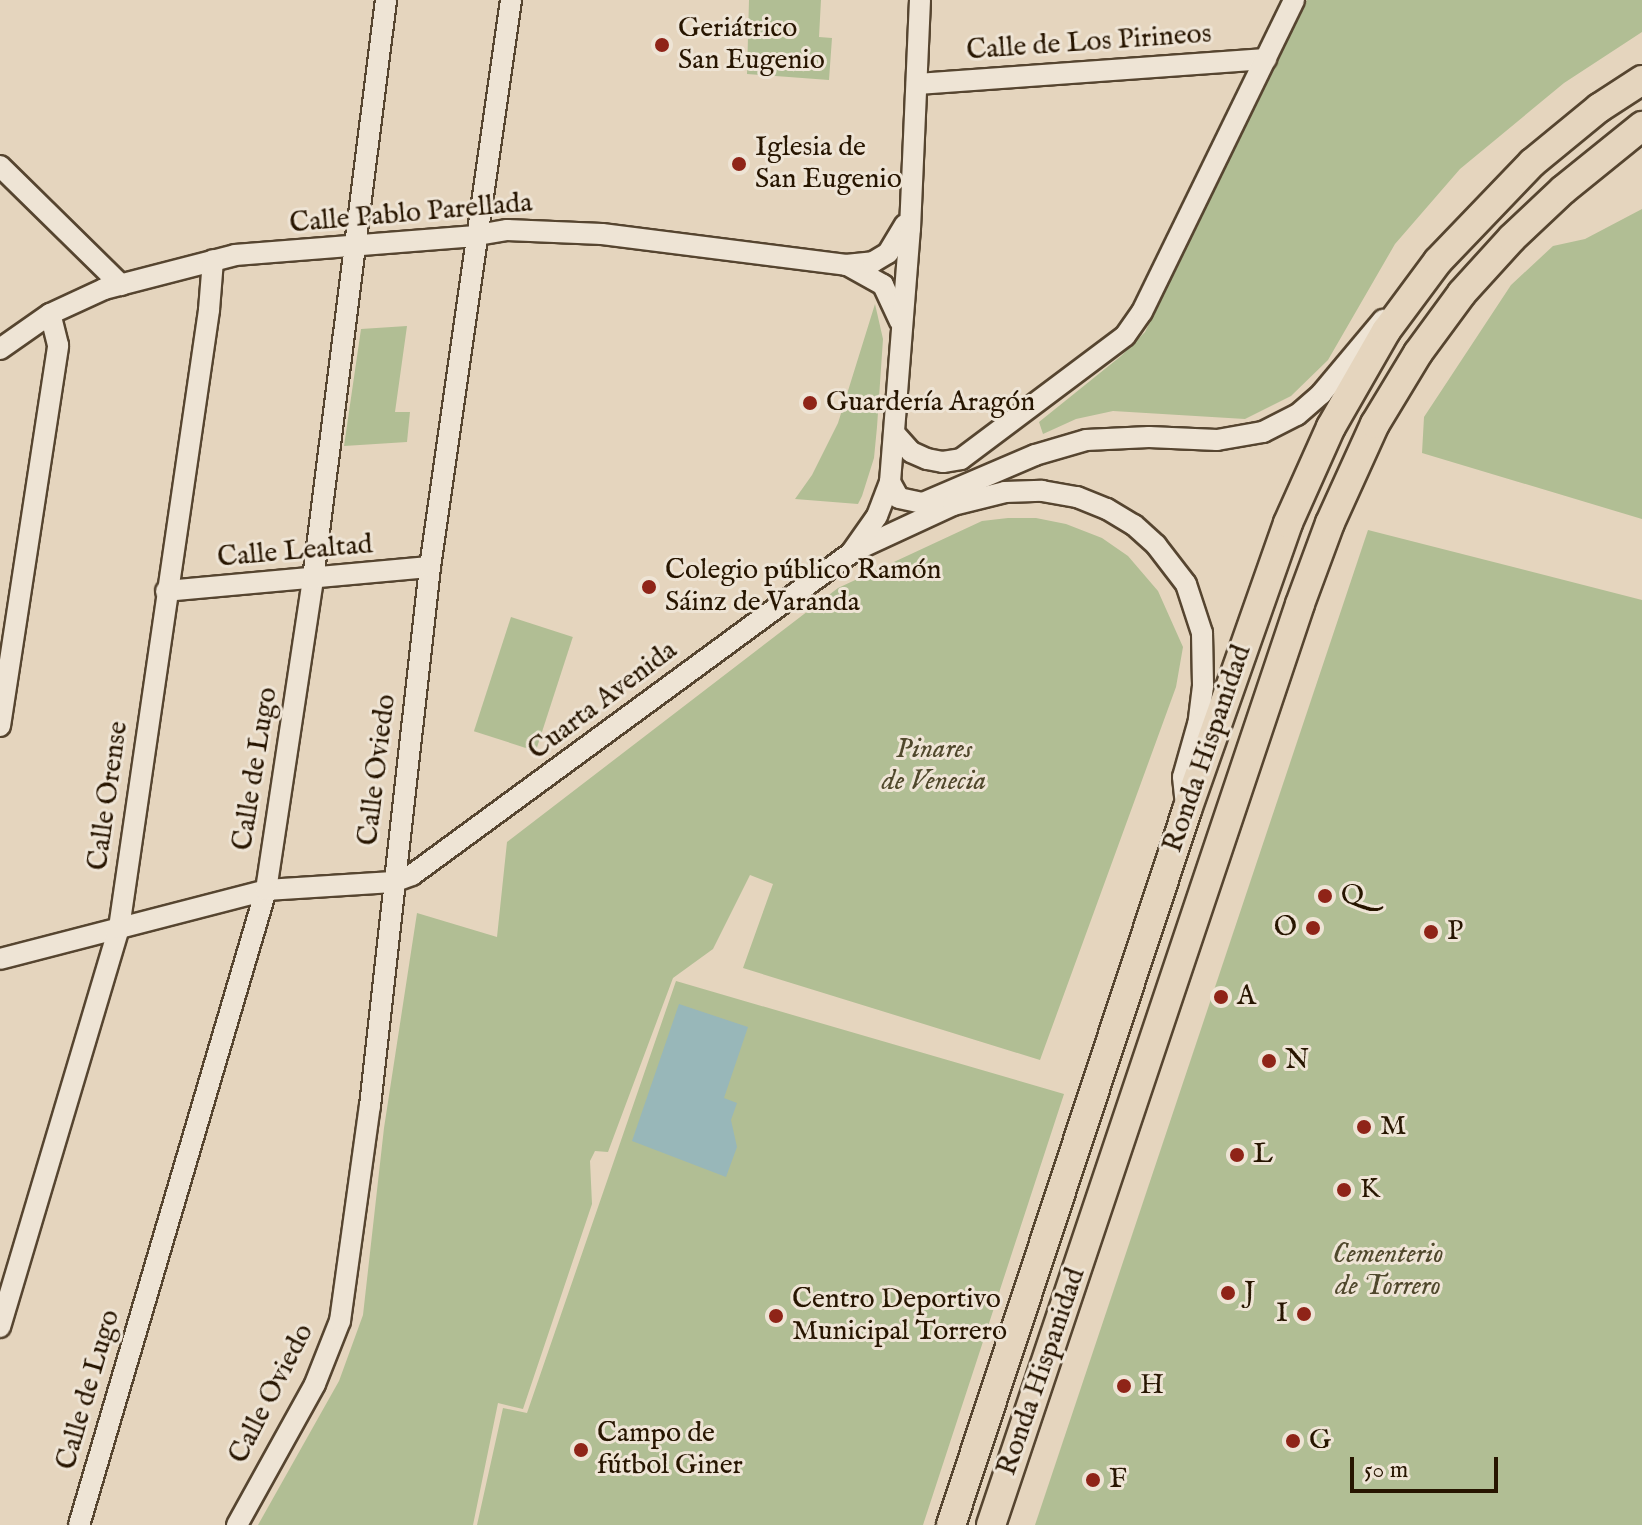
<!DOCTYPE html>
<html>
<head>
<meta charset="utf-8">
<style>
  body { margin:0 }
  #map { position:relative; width:1642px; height:1525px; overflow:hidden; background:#e5d5be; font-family:"IM FELL English",serif }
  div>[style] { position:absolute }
  .green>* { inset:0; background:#b1be94; transform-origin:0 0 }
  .water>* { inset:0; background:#98b7b9 }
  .roads { filter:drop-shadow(2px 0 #564530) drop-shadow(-2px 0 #564530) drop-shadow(0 2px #564530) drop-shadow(0 -2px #564530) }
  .minor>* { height:20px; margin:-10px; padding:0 10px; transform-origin:10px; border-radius:10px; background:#eee4d5 }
  .highway>* { height:28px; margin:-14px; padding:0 14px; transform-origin:14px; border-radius:14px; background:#e5d5be }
  .dots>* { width:22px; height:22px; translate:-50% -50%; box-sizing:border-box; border:4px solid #eee4d5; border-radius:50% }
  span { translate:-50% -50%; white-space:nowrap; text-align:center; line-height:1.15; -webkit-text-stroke:6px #eee4d5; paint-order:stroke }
  .poi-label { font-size:28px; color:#271500 }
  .left { translate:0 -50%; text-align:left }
  .right { translate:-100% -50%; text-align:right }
  .street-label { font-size:28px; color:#271500 }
  .park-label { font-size:28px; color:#50482c; font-style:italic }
  .scale { position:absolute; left:1350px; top:1457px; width:148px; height:36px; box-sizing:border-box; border:4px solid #271500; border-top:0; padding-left:10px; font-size:24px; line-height:28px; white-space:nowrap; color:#271500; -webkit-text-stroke:6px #eee4d5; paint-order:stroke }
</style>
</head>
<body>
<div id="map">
  <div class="green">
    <i style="clip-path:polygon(749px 0,821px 0,819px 37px,832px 38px,829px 80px,747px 74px)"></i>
    <i style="clip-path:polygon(1307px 0,1642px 0,1642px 32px,1564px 83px,1460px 169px,1395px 244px,1328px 360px,1291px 396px,1245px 419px,1113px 411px,1076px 419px,1043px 434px,1039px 422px,1121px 356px,1145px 332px)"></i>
    <i style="clip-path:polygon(1642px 209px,1642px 519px,1422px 453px,1424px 417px,1511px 285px,1553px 246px,1585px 239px)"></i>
    <i style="clip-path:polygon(875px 304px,883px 339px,877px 427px,874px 458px,862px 496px,858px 504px,795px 499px,812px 475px,838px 423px)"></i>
    <i style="clip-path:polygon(407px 326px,395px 412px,410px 412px,407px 442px,344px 446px,361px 329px)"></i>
    <i style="clip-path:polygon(1008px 518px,1036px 518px,1066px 524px,1102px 538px,1128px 556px,1158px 591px,1183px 647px,1176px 687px,1040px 1060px,743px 968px,773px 884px,750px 875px,713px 949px,673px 978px,608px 1152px,595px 1151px,590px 1161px,592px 1204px,523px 1409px,498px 1403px,473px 1525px,258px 1525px,339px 1381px,363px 1315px,384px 1128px,417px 913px,497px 937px,507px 842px,838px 588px,982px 521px)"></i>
    <i style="clip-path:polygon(1368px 530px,1642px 600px,1642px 1525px,1035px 1525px)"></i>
    <i style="left:511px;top:617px;width:65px;height:120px;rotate:18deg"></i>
    <i style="clip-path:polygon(676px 981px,1064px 1094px,923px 1525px,477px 1525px,503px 1408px,527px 1413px)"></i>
  </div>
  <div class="water">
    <i style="clip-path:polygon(679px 1004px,748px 1027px,724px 1098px,737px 1103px,731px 1120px,737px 1147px,726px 1177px,632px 1141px)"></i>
  </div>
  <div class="roads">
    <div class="minor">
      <i style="left:917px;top:84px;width:350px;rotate:-4.1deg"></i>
      <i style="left:0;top:166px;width:170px;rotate:44.5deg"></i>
      <i style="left:849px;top:266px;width:39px;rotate:29deg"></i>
      <i style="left:883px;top:285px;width:40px;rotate:65deg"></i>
      <i style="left:0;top:349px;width:61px;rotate:-35deg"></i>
      <i style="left:50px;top:314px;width:60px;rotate:-24.8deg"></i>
      <i style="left:104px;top:289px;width:135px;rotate:-14.5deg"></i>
      <i style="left:235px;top:255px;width:232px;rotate:-4.5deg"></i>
      <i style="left:466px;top:237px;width:42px;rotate:-9.7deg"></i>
      <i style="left:507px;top:230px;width:95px;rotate:2.4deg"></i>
      <i style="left:602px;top:234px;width:246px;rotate:7.2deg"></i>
      <i style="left:846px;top:265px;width:27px;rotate:-6deg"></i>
      <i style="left:873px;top:262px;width:17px;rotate:-31deg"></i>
      <i style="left:888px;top:253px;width:33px;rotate:-59deg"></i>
      <i style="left:895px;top:434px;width:24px;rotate:48deg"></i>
      <i style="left:911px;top:452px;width:17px;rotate:24deg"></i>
      <i style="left:927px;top:459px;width:16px;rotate:11deg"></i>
      <i style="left:943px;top:462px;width:18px;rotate:-9deg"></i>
      <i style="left:961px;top:459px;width:205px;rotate:-36.9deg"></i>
      <i style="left:1125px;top:336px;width:29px;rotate:-55deg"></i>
      <i style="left:1142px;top:312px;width:347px;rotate:-64deg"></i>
      <i style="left:890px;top:482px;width:18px;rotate:61deg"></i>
      <i style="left:899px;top:498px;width:25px;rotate:12deg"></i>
      <i style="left:923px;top:503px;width:122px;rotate:-23.2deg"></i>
      <i style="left:1035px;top:455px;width:53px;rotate:-16.4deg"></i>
      <i style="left:1086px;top:440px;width:63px;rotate:-2.7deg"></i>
      <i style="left:1149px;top:437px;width:68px;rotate:2.5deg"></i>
      <i style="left:1217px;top:440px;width:47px;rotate:-9.9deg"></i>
      <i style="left:1263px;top:432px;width:38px;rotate:-27deg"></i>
      <i style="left:1297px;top:415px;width:32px;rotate:-41deg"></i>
      <i style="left:1321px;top:394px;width:97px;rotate:-50deg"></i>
      <i style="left:854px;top:551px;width:109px;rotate:-24.9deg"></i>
      <i style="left:953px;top:505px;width:54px;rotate:-14deg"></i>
      <i style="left:1005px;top:492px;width:37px;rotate:-2deg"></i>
      <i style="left:1042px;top:491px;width:36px;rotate:10deg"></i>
      <i style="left:1077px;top:497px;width:32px;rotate:22deg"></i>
      <i style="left:1107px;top:509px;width:31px;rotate:31deg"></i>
      <i style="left:1134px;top:525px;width:30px;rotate:42deg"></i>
      <i style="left:1156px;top:545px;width:49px;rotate:52.4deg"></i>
      <i style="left:1186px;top:584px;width:52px;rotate:71.9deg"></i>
      <i style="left:1202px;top:633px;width:53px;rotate:88.9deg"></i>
      <i style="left:1203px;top:686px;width:38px;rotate:97deg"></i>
      <i style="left:1198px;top:724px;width:55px;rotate:105.8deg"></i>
      <i style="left:1183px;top:777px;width:28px;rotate:84deg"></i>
      <i style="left:166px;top:591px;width:265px;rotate:-5.2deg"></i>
      <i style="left:0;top:726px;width:385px;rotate:-81.3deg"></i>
      <i style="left:58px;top:345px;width:32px;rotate:-104deg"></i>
      <i style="left:0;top:959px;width:275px;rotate:-14.5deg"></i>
      <i style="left:266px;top:890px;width:127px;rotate:-3.6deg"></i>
      <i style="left:393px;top:882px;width:20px;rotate:-20deg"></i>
      <i style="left:412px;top:875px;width:544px;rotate:-36.26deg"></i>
      <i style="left:851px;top:553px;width:45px;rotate:-54.9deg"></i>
      <i style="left:877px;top:516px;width:36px;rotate:-69deg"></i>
      <i style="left:890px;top:482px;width:254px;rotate:-85.5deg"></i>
      <i style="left:910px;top:229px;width:229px;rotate:-87.5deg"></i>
      <i style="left:0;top:1327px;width:416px;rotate:-73.4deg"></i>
      <i style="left:119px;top:928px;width:625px;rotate:-81.71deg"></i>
      <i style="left:209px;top:310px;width:50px;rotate:-85.4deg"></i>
      <i style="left:79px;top:1525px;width:662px;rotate:-73.59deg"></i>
      <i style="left:266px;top:890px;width:315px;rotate:-81.4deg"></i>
      <i style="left:313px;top:579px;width:584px;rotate:-82.81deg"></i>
      <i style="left:237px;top:1525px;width:161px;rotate:-61deg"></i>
      <i style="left:315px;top:1384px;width:68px;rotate:-68.4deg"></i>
      <i style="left:340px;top:1321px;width:217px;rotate:-82.1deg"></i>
      <i style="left:370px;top:1106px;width:542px;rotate:-83.65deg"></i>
      <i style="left:430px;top:567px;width:573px;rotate:-81.87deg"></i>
    </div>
    <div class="highway">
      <i style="left:951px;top:1525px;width:753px;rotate:-71.73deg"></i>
      <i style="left:1187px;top:810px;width:304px;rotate:-70.6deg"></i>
      <i style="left:1288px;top:523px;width:105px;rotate:-65.9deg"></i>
      <i style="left:1331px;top:427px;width:111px;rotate:-60.2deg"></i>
      <i style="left:1386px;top:331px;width:87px;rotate:-53.4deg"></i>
      <i style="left:1438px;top:261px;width:136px;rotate:-46.2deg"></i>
      <i style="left:1532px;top:163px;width:87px;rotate:-39.4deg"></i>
      <i style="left:1599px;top:108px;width:51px;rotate:-33.1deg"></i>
      <i style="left:991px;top:1525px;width:971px;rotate:-71.45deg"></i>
      <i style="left:1300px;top:604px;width:86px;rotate:-69.7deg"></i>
      <i style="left:1330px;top:523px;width:109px;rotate:-65.6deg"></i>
      <i style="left:1375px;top:424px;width:83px;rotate:-58.8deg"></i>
      <i style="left:1418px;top:353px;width:74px;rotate:-53.7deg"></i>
      <i style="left:1462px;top:293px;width:74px;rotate:-47.7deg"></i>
      <i style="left:1512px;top:238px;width:70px;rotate:-43.3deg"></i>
      <i style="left:1563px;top:190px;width:102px;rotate:-39deg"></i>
    </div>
  </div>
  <div class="dots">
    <i style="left:662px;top:45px;background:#8f2418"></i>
    <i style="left:739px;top:164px;background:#8f2418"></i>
    <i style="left:810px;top:403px;background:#8f2418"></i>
    <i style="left:649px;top:587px;background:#8f2418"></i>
    <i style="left:1325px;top:896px;background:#8f2418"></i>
    <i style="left:1313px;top:928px;background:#8f2418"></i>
    <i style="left:1431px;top:932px;background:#8f2418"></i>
    <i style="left:1221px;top:997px;background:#8f2418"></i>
    <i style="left:1269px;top:1061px;background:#8f2418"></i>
    <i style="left:1364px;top:1127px;background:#8f2418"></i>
    <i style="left:1237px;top:1155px;background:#8f2418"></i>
    <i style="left:1344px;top:1190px;background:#8f2418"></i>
    <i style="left:1228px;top:1293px;background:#8f2418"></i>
    <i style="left:1304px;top:1314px;background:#8f2418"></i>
    <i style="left:776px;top:1316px;background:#8f2418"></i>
    <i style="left:1124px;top:1386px;background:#8f2418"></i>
    <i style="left:1293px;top:1441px;background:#8f2418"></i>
    <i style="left:581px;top:1450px;background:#8f2418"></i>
    <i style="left:1093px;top:1480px;background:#8f2418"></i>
  </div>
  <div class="poi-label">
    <span class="left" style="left:678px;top:45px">Geriátrico<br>San Eugenio</span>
    <span class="left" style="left:755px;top:164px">Iglesia de<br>San Eugenio</span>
    <span class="left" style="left:826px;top:403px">Guardería Aragón</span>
    <span class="left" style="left:665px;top:587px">Colegio público Ramón<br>Sáinz de Varanda</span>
    <span class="left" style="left:1341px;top:896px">Q</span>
    <span class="right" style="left:1297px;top:928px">O</span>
    <span class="left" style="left:1447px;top:932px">P</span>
    <span class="left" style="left:1237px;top:997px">A</span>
    <span class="left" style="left:1285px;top:1061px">N</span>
    <span class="left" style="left:1380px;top:1127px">M</span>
    <span class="left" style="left:1253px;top:1155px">L</span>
    <span class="left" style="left:1360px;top:1190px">K</span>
    <span class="left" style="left:1244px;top:1293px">J</span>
    <span class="left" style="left:792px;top:1316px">Centro Deportivo<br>Municipal Torrero</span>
    <span class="right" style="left:1288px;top:1314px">I</span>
    <span class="left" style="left:1140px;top:1386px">H</span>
    <span class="left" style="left:597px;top:1450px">Campo de<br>fútbol Giner</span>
    <span class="left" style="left:1309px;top:1441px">G</span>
    <span class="left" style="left:1109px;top:1480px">F</span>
  </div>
  <div class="street-label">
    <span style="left:1089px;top:43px;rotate:-4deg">Calle de Los Pirineos</span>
    <span style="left:411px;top:214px;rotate:-5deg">Calle Pablo Parellada</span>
    <span style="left:295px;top:552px;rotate:-5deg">Calle Lealtad</span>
    <span style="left:603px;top:701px;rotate:-37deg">Cuarta Avenida</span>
    <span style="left:1208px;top:749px;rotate:-71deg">Ronda Hispanidad</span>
    <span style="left:256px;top:769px;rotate:-81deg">Calle de Lugo</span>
    <span style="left:378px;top:770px;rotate:-83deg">Calle Oviedo</span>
    <span style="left:109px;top:796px;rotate:-82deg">Calle Orense</span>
    <span style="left:1042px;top:1372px;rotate:-71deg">Ronda Hispanidad</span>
    <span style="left:89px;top:1390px;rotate:-74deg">Calle de Lugo</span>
    <span style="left:272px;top:1394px;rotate:-63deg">Calle Oviedo</span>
  </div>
  <div class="park-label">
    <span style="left:934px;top:766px">Pinares<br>de Venecia</span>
    <span style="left:1388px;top:1271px">Cementerio<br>de Torrero</span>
  </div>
  <div class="scale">50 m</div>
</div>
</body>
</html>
